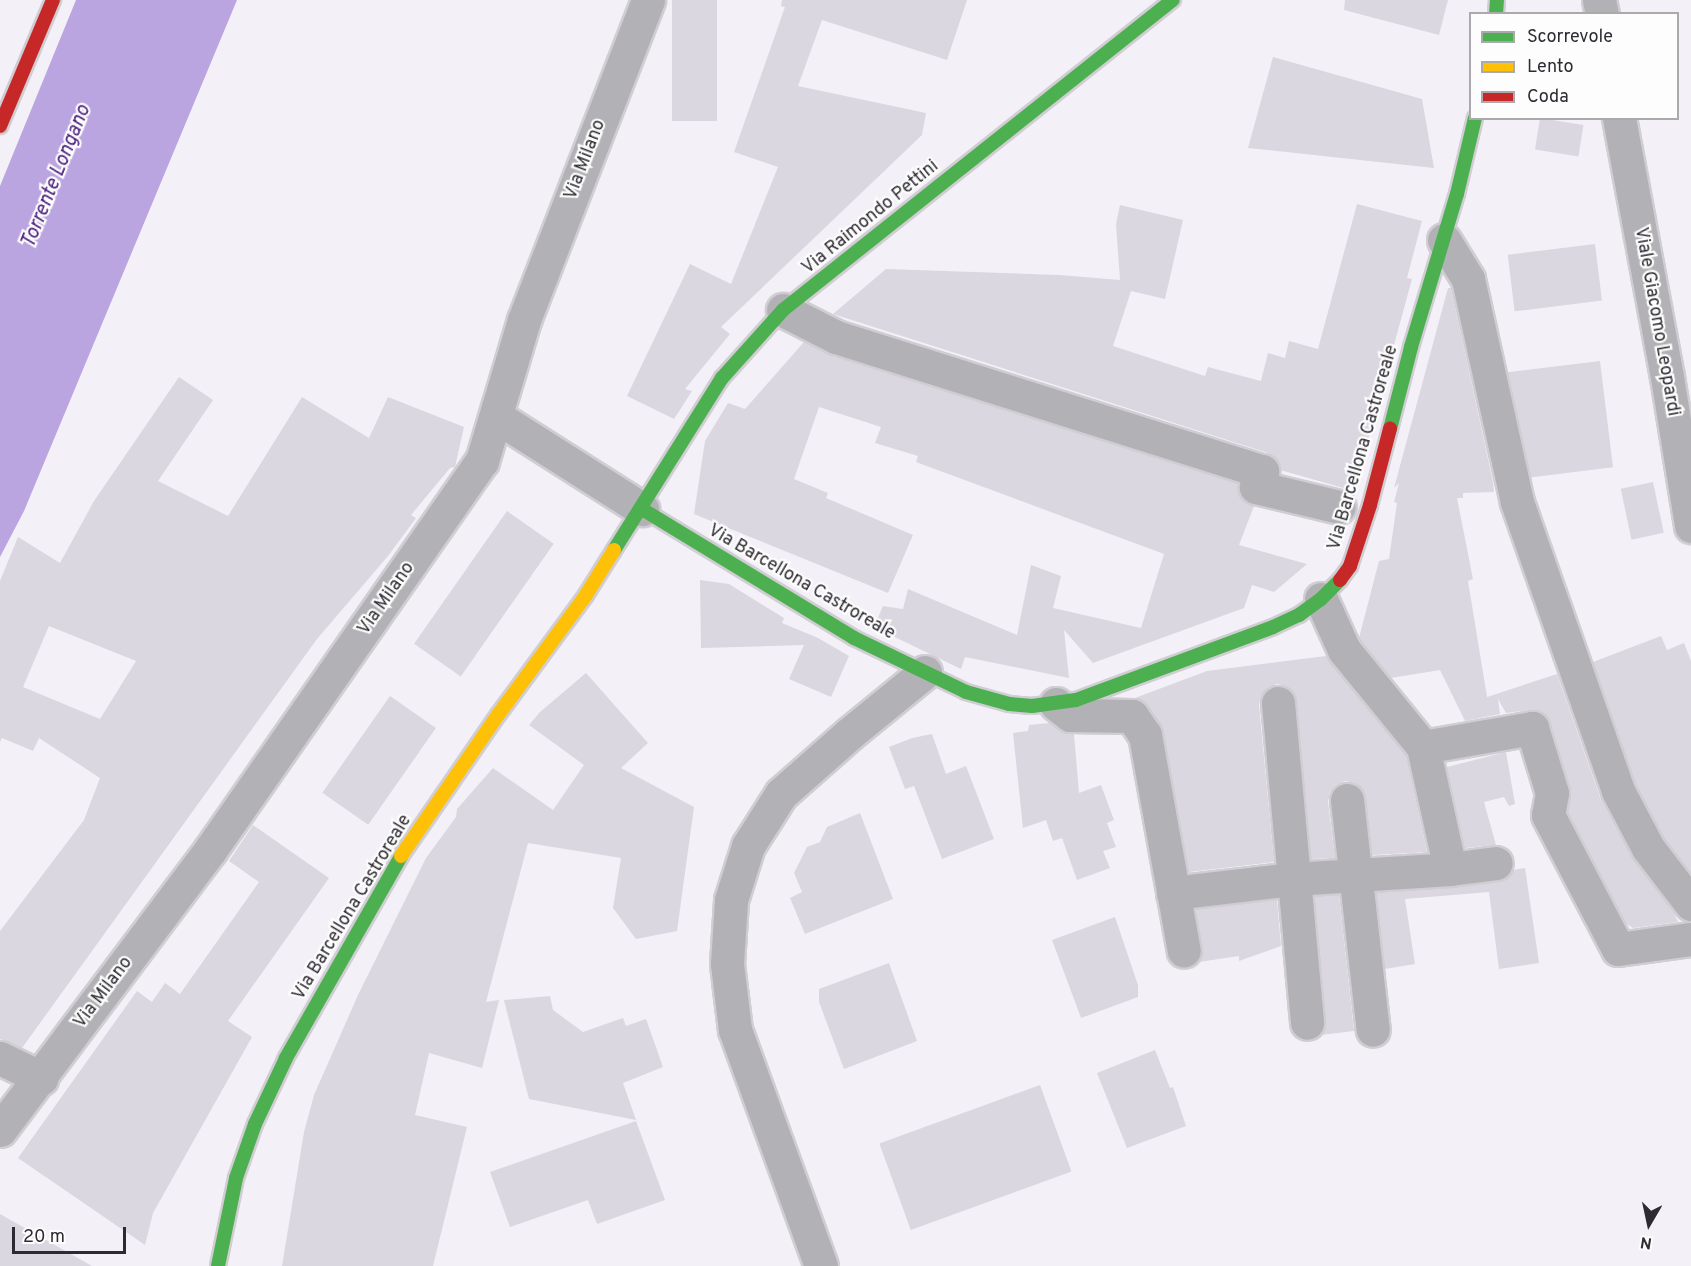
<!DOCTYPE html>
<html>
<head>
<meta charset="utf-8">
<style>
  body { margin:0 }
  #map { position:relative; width:1691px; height:1266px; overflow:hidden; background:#f3f0f8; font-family:Overpass,sans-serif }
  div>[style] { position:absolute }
  .water>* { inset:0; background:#bba5e0 }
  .building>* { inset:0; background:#dad7e1; transform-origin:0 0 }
  .roads { filter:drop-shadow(2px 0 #d0cdd3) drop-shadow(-2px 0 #d0cdd3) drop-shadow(0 2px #d0cdd3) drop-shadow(0 -2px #d0cdd3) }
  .street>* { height:33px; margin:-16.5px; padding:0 16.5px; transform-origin:16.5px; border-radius:16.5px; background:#b2b1b5 }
  .fast>* { height:14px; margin:-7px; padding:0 7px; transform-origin:7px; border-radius:7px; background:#4caf50 }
  .slow>* { height:14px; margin:-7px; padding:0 7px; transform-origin:7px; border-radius:7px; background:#ffc107 }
  .jam>* { height:14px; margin:-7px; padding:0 7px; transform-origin:7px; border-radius:7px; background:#c62828 }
  span { translate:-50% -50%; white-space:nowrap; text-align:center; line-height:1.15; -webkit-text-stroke:4.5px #fdfdfd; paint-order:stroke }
  .street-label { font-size:18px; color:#2d2b31 }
  .water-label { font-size:20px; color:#4e217f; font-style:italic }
  .legend { position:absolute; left:1469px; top:12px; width:210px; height:108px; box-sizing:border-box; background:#fdfdfd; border:2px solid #aaa9ab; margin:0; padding:8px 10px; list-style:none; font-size:18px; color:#2d2b31 }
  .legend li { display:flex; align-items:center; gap:12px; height:30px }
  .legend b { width:30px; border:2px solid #aaa9ab }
  .north { position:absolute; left:1619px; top:1194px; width:60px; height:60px; -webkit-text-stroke:4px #fdfdfd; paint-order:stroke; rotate:189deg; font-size:16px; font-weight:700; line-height:24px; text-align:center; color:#2d2b31 }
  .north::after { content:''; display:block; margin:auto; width:21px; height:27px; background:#2d2b31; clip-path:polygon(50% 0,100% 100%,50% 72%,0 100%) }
  .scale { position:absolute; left:12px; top:1227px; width:114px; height:27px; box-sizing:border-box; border:3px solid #2d2b31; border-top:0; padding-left:8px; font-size:18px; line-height:21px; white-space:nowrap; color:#2d2b31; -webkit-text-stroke:4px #fdfdfd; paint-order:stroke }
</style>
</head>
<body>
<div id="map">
  <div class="water">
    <i style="clip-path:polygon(76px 0,237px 0,24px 511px,0 557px,0 186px)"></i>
  </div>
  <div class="building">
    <i style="left:672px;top:0;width:45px;height:121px"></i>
    <i style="clip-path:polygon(782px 0,967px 0,947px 60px,822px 20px,798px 86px,926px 113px,922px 135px,721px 327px,730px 334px,685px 389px,692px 391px,674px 419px,627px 396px,690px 264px,731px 284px,778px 167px,734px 152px,785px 7px,781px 6px)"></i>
    <i style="clip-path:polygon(1345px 0,1448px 0,1439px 35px,1344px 10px)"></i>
    <i style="clip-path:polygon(1273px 57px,1422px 99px,1434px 168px,1248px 148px)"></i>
    <i style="left:1540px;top:118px;width:44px;height:32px;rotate:9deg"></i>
    <i style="clip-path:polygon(1357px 204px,1422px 221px,1407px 278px,1412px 279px,1354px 491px,1280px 470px,1276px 459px,1268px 453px,833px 314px,886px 269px,1060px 275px,1120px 280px,1116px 224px,1120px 205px,1183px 220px,1165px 299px,1131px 291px,1113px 346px,1205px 376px,1208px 367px,1261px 381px,1268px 353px,1285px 358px,1289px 341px,1318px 349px)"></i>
    <i style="left:1595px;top:244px;width:57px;height:88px;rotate:83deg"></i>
    <i style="clip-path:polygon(1448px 288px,1451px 288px,1493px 482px,1494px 492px,1463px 493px,1463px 498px,1457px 498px,1473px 579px,1468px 581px,1487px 697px,1557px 674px,1601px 800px,1632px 857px,1674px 913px,1678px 922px,1633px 928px,1625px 923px,1568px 812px,1570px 787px,1550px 722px,1545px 714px,1529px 710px,1506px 713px,1498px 699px,1500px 714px,1465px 721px,1440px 670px,1391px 678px,1359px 638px,1379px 561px,1389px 559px,1397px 503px,1394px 502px,1399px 483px,1394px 488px)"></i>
    <i style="clip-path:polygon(804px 342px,830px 355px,1238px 483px,1238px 491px,1242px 500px,1254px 506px,1239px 545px,1307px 564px,1274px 592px,1252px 585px,1244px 608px,1093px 663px,1064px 630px,1069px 678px,965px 657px,961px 669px,874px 627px,883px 606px,903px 609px,908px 589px,1017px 635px,1031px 565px,1061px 576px,1053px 608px,1141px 628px,1164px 554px,916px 462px,918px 456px,875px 443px,881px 427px,819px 407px,794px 479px,828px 493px,826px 498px,913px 535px,888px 593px,694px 514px,705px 441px,728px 403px,745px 409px)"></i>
    <i style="left:1600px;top:361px;width:107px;height:93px;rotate:83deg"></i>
    <i style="clip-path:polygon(evenodd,179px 377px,213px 400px,158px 481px,228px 516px,302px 397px,369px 438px,388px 397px,464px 427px,455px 467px,450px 468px,411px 515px,416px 518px,388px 556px,317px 639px,22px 1048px,0 1039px,0 931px,84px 820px,100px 778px,39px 738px,33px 751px,2px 738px,0 742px,0 581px,18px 537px,60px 563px,94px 501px,179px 377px,49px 626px,136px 661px,100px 719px,23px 687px,49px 626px)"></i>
    <i style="left:1653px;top:482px;width:52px;height:33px;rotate:78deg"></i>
    <i style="left:507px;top:511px;width:57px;height:162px;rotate:35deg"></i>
    <i style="clip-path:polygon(700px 580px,729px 584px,784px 618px,782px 623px,818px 638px,849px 656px,831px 697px,789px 679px,804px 645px,701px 648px)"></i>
    <i style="clip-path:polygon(1661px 636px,1667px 650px,1684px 643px,1691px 661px,1691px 873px,1664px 838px,1635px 783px,1593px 662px)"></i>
    <i style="clip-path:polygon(1326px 656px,1406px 755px,1427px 852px,1372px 855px,1365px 797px,1362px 788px,1354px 783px,1345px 781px,1335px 785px,1330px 792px,1328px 802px,1335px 858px,1311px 859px,1297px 701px,1293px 692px,1285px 686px,1277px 684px,1267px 688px,1261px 696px,1259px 705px,1274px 862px,1189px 872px,1163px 731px,1147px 705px,1135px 698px,1207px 671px)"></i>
    <i style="clip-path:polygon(586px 673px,648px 743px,621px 768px,694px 807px,677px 931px,636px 939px,613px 908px,621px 858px,528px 843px,486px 1002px,499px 1000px,482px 1068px,429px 1053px,415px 1115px,467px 1127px,433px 1266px,282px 1266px,304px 1132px,314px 1095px,358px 995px,426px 858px,456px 817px,457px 809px,493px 768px,553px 810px,584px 765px,529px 725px,540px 712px)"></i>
    <i style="left:390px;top:696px;width:56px;height:118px;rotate:35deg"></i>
    <i style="clip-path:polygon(1049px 723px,1059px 730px,1074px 734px,1079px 793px,1101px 785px,1114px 820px,1107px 823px,1116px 847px,1103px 851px,1110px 868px,1077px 880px,1062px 838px,1053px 841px,1046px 820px,1023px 828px,1013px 733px,1028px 731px,1029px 725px)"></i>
    <i style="clip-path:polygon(932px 734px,946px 774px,966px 766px,994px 839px,942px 859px,914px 786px,905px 789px,889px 747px,912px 738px)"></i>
    <i style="clip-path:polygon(1506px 752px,1515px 804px,1509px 806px,1504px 797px,1484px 802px,1496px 845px,1465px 848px,1447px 767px)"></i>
    <i style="clip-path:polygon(860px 813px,893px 899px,805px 934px,790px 898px,802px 892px,794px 873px,807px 847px,820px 842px,827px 827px)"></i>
    <i style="clip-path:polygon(253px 825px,329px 878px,228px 1021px,252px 1037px,153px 1213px,145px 1245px,18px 1158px,137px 991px,152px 1002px,165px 983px,180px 994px,259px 882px,229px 861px)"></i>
    <i style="clip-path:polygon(1525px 868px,1539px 963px,1499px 969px,1489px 892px,1405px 899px,1415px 964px,1385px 969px,1376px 892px,1498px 882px,1508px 877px,1513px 870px)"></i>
    <i style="clip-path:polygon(1339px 895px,1354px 1031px,1321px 1035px,1326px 1021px,1314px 896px)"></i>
    <i style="clip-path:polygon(1277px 900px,1281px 946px,1239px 961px,1239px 956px,1199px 962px,1202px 948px,1196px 909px)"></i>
    <i style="clip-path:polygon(1115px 917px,1138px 985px,1138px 997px,1081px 1018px,1052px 940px)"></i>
    <i style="clip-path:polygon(889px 963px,917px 1041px,844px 1069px,819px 1002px,819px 989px)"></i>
    <i style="clip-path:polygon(550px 996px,553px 1010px,583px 1032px,623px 1018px,626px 1026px,646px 1019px,663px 1067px,623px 1083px,636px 1120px,529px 1099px,504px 1000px)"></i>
    <i style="clip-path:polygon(1155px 1050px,1170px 1088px,1173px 1087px,1186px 1126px,1127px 1148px,1097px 1073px)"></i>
    <i style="left:1040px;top:1085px;width:92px;height:171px;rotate:70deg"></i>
    <i style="clip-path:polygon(636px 1121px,665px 1200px,597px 1224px,588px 1200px,510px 1227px,490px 1172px)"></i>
    <i style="clip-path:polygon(0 1214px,92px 1266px,0 1266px)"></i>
  </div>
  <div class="roads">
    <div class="street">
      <i style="left:1599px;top:0;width:14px;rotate:78deg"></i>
      <i style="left:1619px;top:118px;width:263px;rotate:79.5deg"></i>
      <i style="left:1667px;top:377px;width:151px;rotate:80.8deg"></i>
      <i style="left:1444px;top:240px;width:46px;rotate:58.4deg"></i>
      <i style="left:1468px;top:279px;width:228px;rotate:77.6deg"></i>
      <i style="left:1517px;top:502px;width:306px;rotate:70.7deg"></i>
      <i style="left:1618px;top:791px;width:64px;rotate:62.2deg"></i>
      <i style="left:1648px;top:848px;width:71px;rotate:52.5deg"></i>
      <i style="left:783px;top:310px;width:59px;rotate:27deg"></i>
      <i style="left:836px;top:337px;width:447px;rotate:17.5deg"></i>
      <i style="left:1262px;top:471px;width:17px;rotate:111deg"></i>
      <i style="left:1256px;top:487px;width:85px;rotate:13.5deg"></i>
      <i style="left:497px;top:417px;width:172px;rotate:32.4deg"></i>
      <i style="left:1321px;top:599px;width:56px;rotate:65.7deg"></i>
      <i style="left:1344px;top:650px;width:125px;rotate:50.8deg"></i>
      <i style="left:1423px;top:747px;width:125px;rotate:77.5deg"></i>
      <i style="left:1278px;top:703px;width:321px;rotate:84.8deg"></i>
      <i style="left:1056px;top:704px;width:18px;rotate:38deg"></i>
      <i style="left:1070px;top:715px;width:62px;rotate:0.9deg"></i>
      <i style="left:1132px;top:716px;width:23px;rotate:56deg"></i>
      <i style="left:1145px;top:735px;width:219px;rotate:79.8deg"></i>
      <i style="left:1423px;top:747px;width:111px;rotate:-9.9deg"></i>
      <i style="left:1532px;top:728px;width:68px;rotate:72.9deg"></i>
      <i style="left:1552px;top:793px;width:22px;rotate:100deg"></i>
      <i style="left:1548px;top:815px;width:151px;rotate:62.4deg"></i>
      <i style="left:1618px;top:949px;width:74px;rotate:-7.8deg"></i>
      <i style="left:1347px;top:800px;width:231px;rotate:83.6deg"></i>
      <i style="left:1173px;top:893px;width:121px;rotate:-6.7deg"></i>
      <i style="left:1293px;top:879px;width:157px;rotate:-3.6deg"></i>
      <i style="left:1450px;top:869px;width:46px;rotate:-7.4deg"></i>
      <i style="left:0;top:1058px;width:46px;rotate:26deg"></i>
      <i style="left:0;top:1130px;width:351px;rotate:-53.1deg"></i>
      <i style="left:211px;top:849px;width:473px;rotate:-55.1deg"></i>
      <i style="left:482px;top:461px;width:147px;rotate:-73.4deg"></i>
      <i style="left:524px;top:320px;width:343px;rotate:-68.8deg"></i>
      <i style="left:821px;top:1266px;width:251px;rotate:-110deg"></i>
      <i style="left:735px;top:1030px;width:66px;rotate:-96.9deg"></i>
      <i style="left:727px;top:964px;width:64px;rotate:-86.4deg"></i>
      <i style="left:731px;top:900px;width:57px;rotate:-72.5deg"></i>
      <i style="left:748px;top:846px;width:62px;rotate:-57.6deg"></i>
      <i style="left:781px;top:794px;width:91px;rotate:-41.4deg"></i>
      <i style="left:849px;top:734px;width:98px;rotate:-39.2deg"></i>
    </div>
    <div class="fast">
      <i style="left:1496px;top:14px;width:14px;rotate:-86deg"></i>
      <i style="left:1390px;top:429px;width:85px;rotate:-75.6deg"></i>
      <i style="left:1411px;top:347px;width:160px;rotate:-73.3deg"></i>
      <i style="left:1457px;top:194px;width:78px;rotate:-76.7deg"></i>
      <i style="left:642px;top:509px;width:248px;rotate:31.3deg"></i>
      <i style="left:854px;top:638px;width:124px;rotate:25.7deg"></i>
      <i style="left:966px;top:692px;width:45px;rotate:15.6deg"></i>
      <i style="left:1009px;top:704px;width:23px;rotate:5deg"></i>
      <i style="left:1032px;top:706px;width:44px;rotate:-7.8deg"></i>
      <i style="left:1076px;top:700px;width:210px;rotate:-20.3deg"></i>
      <i style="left:1273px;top:627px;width:29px;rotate:-25deg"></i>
      <i style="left:1299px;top:615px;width:27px;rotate:-36deg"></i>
      <i style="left:1321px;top:599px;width:27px;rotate:-45deg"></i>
      <i style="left:614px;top:550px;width:203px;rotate:-57.9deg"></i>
      <i style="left:722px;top:378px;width:91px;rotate:-48.1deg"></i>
      <i style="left:783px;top:310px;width:498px;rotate:-38.5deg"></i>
      <i style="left:218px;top:1266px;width:90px;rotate:-78.4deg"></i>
      <i style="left:236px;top:1178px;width:57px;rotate:-70.6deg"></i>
      <i style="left:255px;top:1124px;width:73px;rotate:-64.8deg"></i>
      <i style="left:286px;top:1058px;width:232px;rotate:-60.3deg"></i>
    </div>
    <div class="slow">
      <i style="left:401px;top:856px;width:171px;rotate:-55.5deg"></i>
      <i style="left:498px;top:715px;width:149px;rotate:-53.7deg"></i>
      <i style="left:586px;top:595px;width:53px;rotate:-58.1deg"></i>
    </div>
    <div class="jam">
      <i style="left:0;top:126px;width:137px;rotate:-67.2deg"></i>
      <i style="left:1340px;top:580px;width:17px;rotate:-54deg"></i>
      <i style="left:1350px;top:566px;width:64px;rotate:-71.8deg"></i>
      <i style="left:1370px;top:505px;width:79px;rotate:-75.3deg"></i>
    </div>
  </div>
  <div class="street-label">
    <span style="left:586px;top:160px;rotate:-69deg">Via Milano</span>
    <span style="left:871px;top:218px;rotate:-39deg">Via Raimondo Pettini</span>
    <span style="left:1656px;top:322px;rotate:80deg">Viale Giacomo Leopardi</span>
    <span style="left:1364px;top:448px;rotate:-74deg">Via Barcellona Castroreale</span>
    <span style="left:801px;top:583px;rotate:30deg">Via Barcellona Castroreale</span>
    <span style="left:387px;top:599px;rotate:-55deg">Via Milano</span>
    <span style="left:353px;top:908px;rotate:-59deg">Via Barcellona Castroreale</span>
    <span style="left:104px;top:993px;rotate:-53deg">Via Milano</span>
  </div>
  <div class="water-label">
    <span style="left:57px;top:177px;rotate:-68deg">Torrente Longano</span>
  </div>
  <ul class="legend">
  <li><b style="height:8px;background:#4caf50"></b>Scorrevole</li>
  <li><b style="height:8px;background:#ffc107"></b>Lento</li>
  <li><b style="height:8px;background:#c62828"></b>Coda</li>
  </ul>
  <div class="north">N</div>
  <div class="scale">20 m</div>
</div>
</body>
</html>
